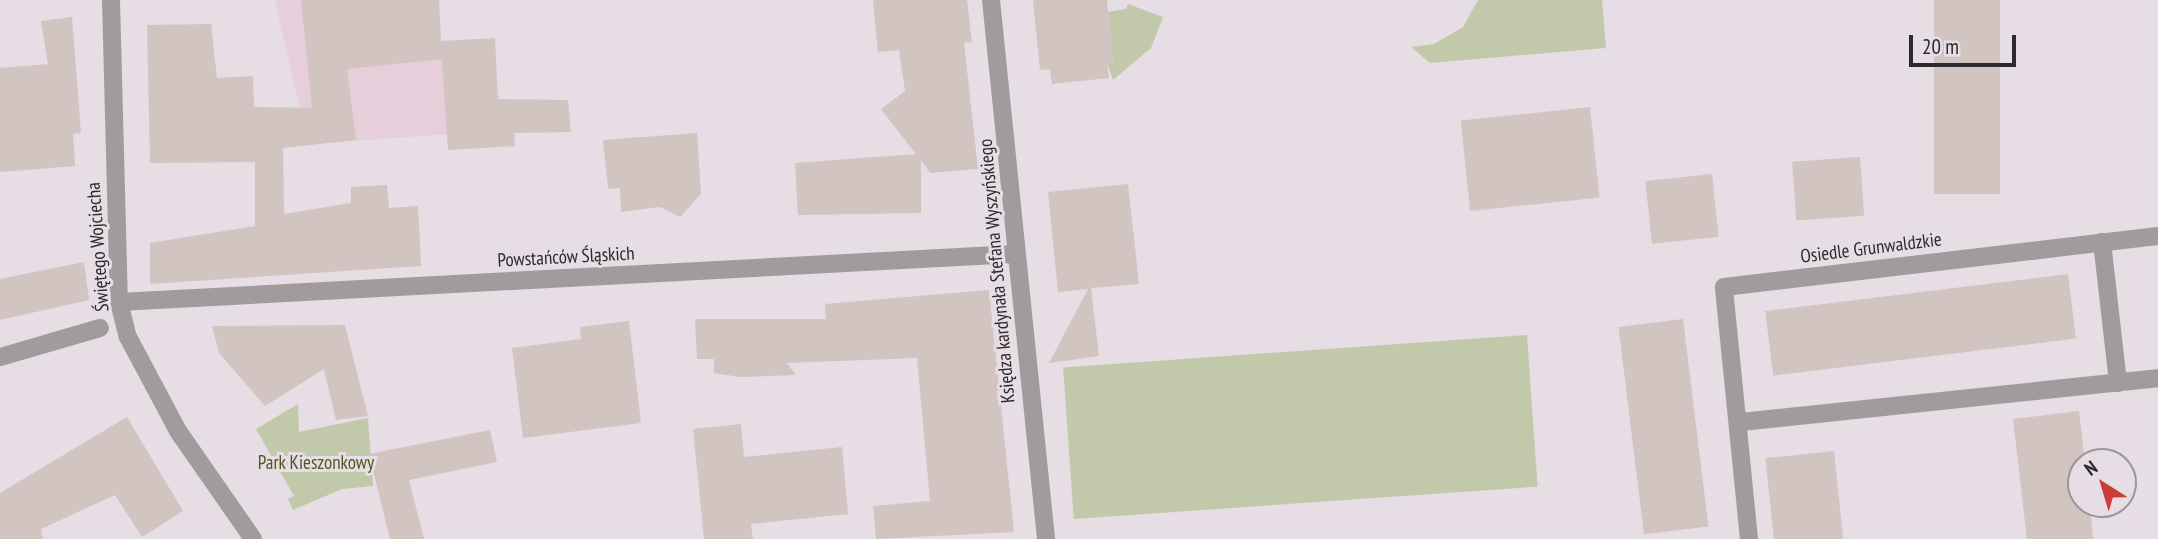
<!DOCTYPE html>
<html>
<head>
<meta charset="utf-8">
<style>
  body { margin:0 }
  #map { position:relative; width:2158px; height:539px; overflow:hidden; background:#e6dde5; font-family:"PT Sans Narrow",sans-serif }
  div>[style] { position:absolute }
  .industrial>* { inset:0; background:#e6cfdb }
  .green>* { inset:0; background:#c2c9aa; transform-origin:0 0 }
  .building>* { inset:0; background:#d1c4c1; transform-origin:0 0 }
  .minor>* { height:18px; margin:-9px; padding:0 9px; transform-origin:9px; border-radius:9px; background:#a19b9c }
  span { translate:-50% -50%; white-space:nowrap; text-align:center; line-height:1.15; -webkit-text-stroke:6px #e6dde5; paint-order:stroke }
  .street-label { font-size:19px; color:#2d292c }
  .park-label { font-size:19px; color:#4e581e }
  .north { position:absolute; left:2067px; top:448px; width:70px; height:70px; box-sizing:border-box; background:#e6dde5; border:2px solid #9c959b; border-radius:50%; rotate:323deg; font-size:19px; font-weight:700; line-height:28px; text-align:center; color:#2d292c }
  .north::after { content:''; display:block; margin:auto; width:24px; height:32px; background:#cc3d39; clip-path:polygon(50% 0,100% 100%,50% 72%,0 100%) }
  .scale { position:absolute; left:1909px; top:35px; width:107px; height:32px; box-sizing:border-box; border:4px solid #2d292c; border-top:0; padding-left:9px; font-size:21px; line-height:24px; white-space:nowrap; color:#2d292c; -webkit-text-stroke:5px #e6dde5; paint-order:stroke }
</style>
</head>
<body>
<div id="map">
  <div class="industrial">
    <i style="clip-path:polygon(275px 0,437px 0,450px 134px,308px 144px)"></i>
  </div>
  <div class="green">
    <i style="clip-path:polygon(1478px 0,1602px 0,1606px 48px,1430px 63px,1411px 47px,1434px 44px,1463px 27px)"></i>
    <i style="clip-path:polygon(1128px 4px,1163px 17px,1151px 48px,1113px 80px,1107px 62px,1113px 61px,1108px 12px,1126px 9px)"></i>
    <i style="left:1527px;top:335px;width:152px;height:465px;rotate:86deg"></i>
    <i style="clip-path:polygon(298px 404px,299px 432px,368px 418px,373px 486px,342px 489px,293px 510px,288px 499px,294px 496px,256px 429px)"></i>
  </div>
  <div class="building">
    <i style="clip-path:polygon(301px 0,439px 0,441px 41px,495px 38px,498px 99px,568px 100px,571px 132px,514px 133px,515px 146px,448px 150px,442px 59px,347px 69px,356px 140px,283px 148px,284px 214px,351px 203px,351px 187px,387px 185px,389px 208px,418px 206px,421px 266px,150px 284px,150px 243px,255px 226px,255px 162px,150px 163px,147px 25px,211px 24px,217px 78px,253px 76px,254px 107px,312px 108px)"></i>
    <i style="clip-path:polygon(873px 0,967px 0,972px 42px,964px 43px,978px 169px,930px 173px,921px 160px,921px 213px,798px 215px,795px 163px,916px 154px,881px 109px,905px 91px,899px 50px,878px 52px)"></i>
    <i style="clip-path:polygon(1033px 0,1107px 0,1113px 61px,1107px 62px,1109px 78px,1052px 84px,1050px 69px,1040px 70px)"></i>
    <i style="left:1934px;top:0;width:66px;height:194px"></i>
    <i style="clip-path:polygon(72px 17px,81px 133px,73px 134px,75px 166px,0 172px,0 68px,48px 64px,41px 21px)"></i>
    <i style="left:1590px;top:107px;width:91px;height:130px;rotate:84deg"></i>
    <i style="clip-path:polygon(697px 133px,701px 194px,680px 217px,660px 207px,621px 212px,620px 188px,608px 189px,603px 140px)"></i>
    <i style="left:1860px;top:157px;width:59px;height:68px;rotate:86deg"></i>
    <i style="left:1712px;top:174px;width:63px;height:67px;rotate:84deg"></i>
    <i style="clip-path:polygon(1128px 184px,1139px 284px,1091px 288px,1099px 356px,1049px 363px,1088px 289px,1058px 292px,1048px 192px)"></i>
    <i style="clip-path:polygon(84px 262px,89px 300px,0 320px,0 279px)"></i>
    <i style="left:2068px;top:274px;width:65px;height:305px;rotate:83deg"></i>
    <i style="clip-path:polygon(989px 290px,1014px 532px,876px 539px,873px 506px,930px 501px,917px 358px,787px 363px,796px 375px,740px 377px,714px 373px,714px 359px,697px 359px,695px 319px,826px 319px,825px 304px)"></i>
    <i style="left:1683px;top:319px;width:209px;height:65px;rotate:83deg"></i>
    <i style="clip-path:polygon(629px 321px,641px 423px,523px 438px,512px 348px,581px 339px,580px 327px)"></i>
    <i style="clip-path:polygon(345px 325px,368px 416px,336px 420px,324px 369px,265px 406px,219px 353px,212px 326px)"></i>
    <i style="clip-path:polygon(2079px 411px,2085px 462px,2081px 504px,2090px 504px,2093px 539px,2027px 539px,2013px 419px)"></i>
    <i style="clip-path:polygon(127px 417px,183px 511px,142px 537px,115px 495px,41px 529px,43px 539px,0 539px,0 493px)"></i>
    <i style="clip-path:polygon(741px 424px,744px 457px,842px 447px,848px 514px,751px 524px,753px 539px,704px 539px,693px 429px)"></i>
    <i style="clip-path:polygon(490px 430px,497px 462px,409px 480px,424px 539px,390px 539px,369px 454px)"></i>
    <i style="left:1834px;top:451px;width:89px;height:69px;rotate:84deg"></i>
  </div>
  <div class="minor">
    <i style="left:111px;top:0;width:302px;rotate:88.5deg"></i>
    <i style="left:119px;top:302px;width:36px;rotate:76deg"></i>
    <i style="left:128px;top:337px;width:106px;rotate:62deg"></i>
    <i style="left:178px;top:431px;width:131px;rotate:55.2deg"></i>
    <i style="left:991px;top:0;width:542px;rotate:84.17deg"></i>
    <i style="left:2102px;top:242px;width:142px;rotate:83.5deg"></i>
    <i style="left:119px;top:302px;width:897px;rotate:-3.07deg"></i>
    <i style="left:0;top:357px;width:104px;rotate:-16.2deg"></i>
    <i style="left:1741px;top:422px;width:419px;rotate:-6deg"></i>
    <i style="left:1749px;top:539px;width:253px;rotate:-95.7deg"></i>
    <i style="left:1724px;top:287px;width:437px;rotate:-6.7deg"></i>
  </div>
  <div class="street-label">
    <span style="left:98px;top:247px;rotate:-94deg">Świętego Wojciecha</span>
    <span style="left:1871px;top:248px;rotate:-7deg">Osiedle Grunwaldzkie</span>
    <span style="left:566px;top:257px;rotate:-3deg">Powstańców Śląskich</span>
    <span style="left:997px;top:271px;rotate:-95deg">Księdza kardynała Stefana Wyszyńskiego</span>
  </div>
  <div class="park-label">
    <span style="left:316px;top:463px">Park Kieszonkowy</span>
  </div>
  <div class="north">N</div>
  <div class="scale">20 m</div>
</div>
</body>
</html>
